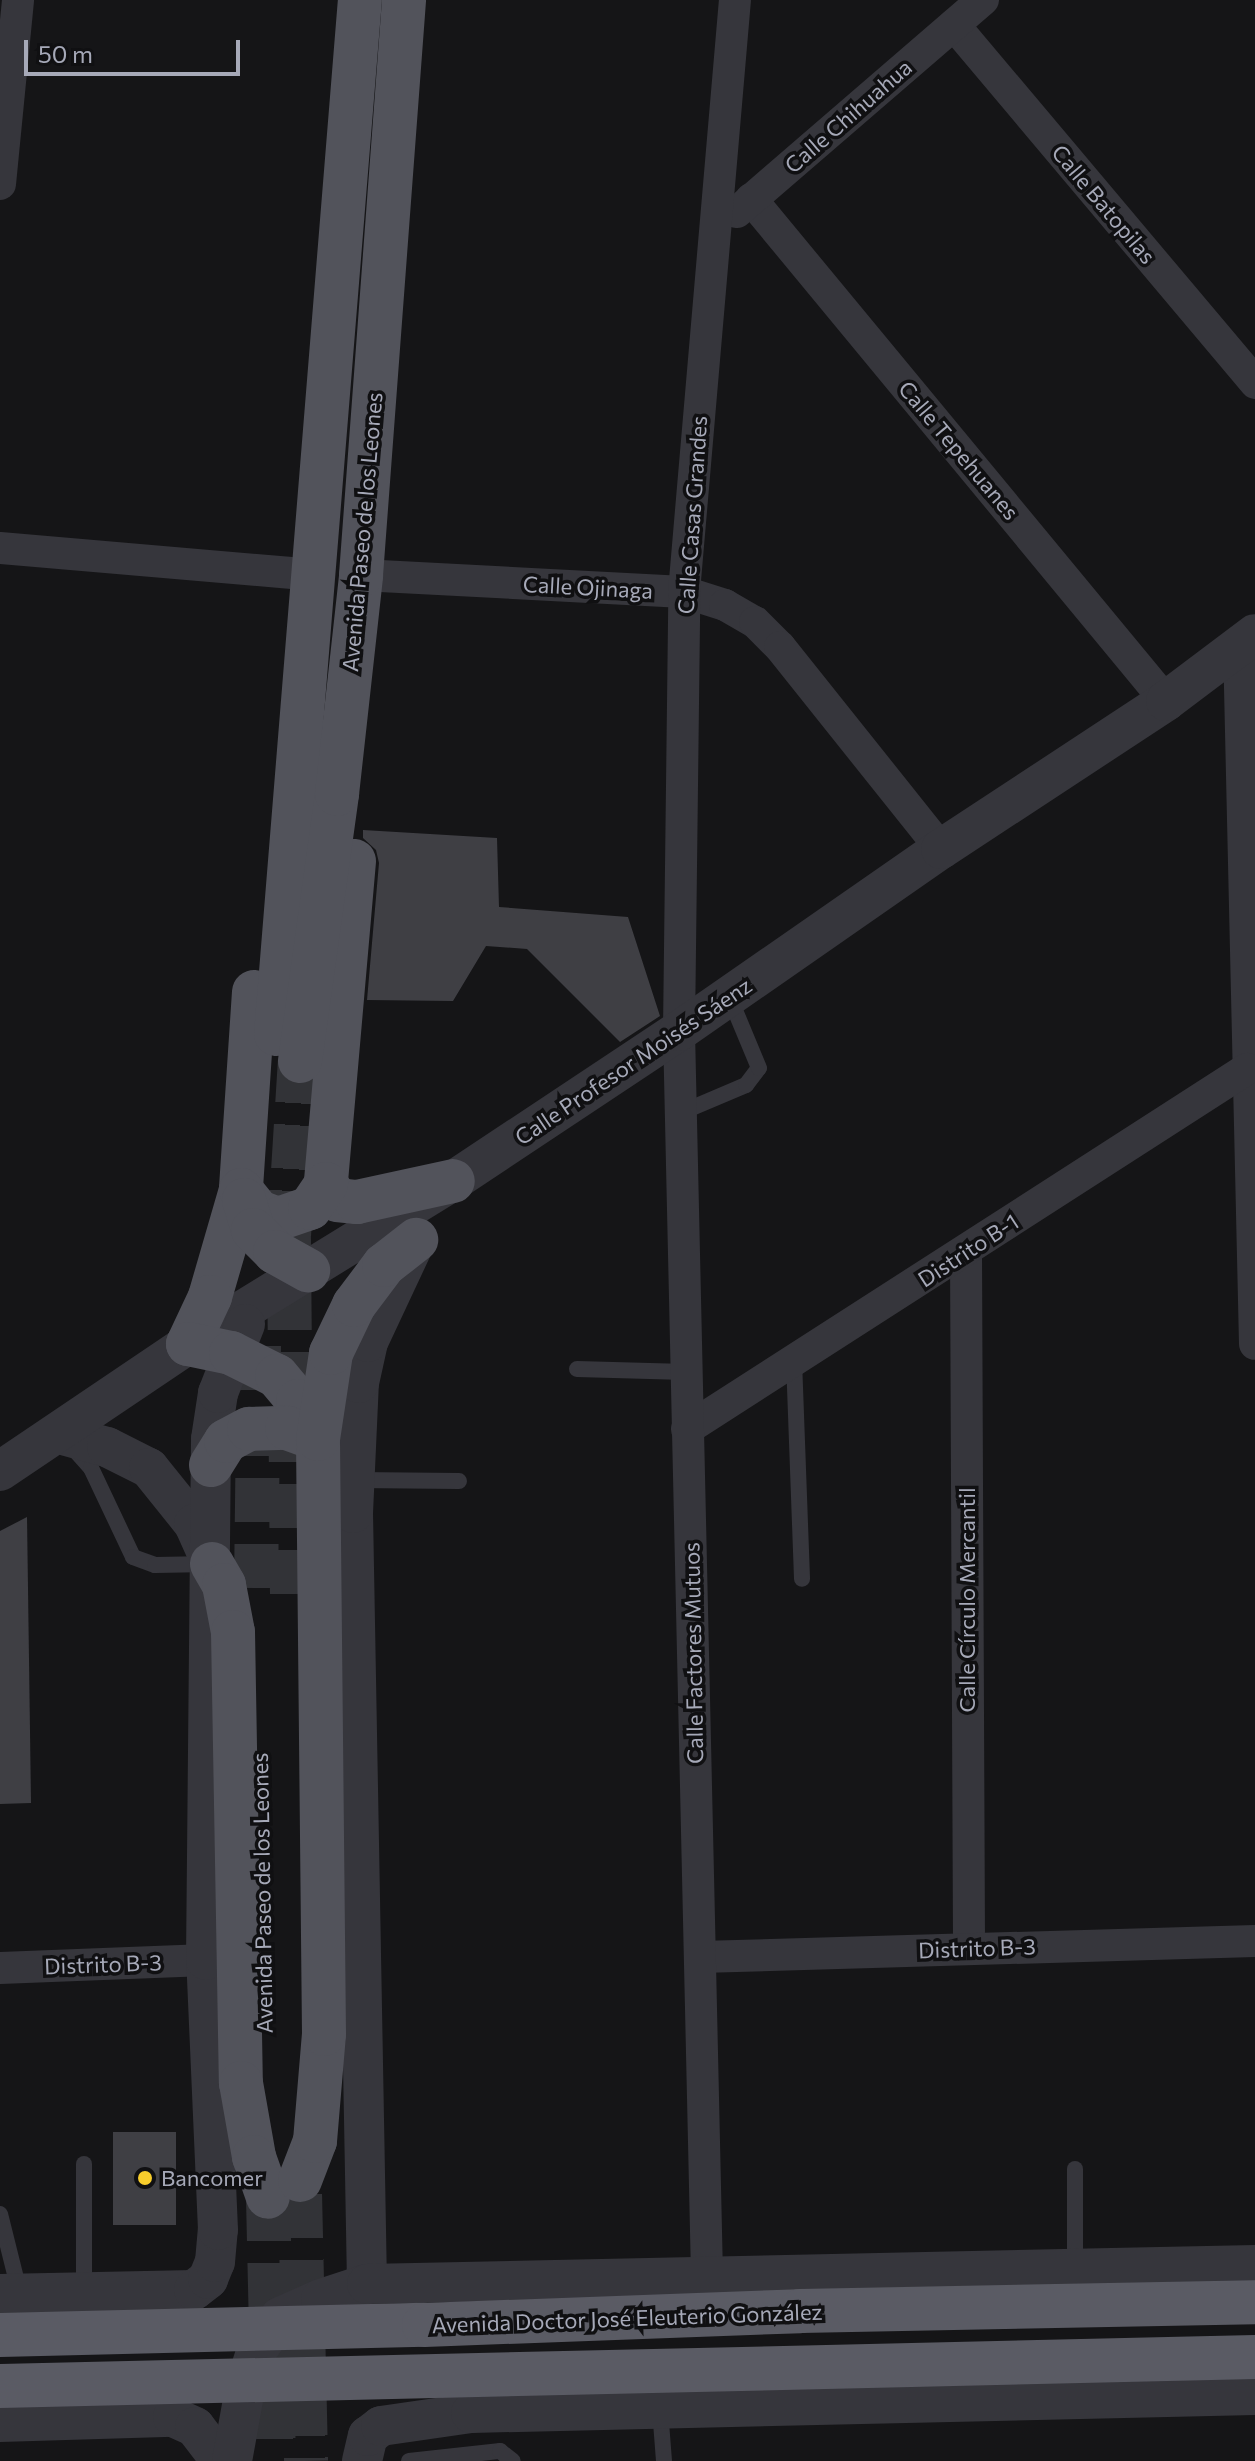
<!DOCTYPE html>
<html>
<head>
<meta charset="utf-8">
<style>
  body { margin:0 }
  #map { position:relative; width:1255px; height:2461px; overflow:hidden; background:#151517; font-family:Commissioner,sans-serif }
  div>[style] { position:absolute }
  .building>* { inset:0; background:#3f3f44; transform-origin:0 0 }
  .primary-tunnel>* { height:44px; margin-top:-22px; transform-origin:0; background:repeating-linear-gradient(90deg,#323337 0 44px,transparent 0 66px) }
  .service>* { height:16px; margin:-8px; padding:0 8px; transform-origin:8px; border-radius:8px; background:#36363c }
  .minor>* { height:32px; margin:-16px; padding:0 16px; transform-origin:16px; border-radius:16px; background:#36363c }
  .tertiary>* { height:40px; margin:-20px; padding:0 20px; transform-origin:20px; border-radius:20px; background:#36363c }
  .primary>* { height:44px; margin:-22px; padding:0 22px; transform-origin:22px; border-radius:22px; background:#52535b }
  .trunk>* { height:44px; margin:-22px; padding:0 22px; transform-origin:22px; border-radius:22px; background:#5a5b64 }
  .dots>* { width:22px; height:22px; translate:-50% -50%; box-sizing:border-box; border:4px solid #101012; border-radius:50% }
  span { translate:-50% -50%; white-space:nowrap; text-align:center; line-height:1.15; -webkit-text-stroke:7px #101012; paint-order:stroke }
  .street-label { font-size:22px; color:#a6a9b8 }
  .poi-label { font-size:22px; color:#a6a9b8 }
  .left { translate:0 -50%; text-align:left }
  .scale { position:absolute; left:24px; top:40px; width:216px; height:36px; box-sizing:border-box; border:4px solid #a6a9b8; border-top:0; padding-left:10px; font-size:24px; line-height:28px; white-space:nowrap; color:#a6a9b8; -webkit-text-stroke:6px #101012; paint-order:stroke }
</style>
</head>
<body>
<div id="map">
  <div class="building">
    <i style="clip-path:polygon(363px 830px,497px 838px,499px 907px,628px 917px,660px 1016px,620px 1042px,527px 949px,486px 946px,453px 1001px,367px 1000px,379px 863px,376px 850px,363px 838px)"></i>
    <i style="clip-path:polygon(27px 1517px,31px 1803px,0 1804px,0 1531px)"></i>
    <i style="left:113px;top:2132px;width:63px;height:93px"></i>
  </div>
  <div class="primary-tunnel">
    <i style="left:256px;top:1588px;width:255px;rotate:-89.3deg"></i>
    <i style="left:292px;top:1594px;width:359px;rotate:-90.5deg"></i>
    <i style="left:289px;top:1235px;width:174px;rotate:-86.4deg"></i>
    <i style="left:300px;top:2194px;width:267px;rotate:88.7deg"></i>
    <i style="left:268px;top:2197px;width:264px;rotate:88.7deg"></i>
  </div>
  <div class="service">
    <i style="left:680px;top:1113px;width:72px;rotate:-23deg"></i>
    <i style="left:746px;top:1085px;width:21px;rotate:-53deg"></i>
    <i style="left:759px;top:1068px;width:78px;rotate:-112.6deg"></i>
    <i style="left:794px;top:1360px;width:219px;rotate:87.9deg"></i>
    <i style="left:577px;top:1369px;width:109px;rotate:1.6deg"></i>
    <i style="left:73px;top:1448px;width:27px;rotate:48deg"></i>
    <i style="left:91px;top:1468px;width:98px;rotate:64.7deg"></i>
    <i style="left:133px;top:1557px;width:23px;rotate:20deg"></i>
    <i style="left:155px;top:1565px;width:55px;rotate:-1deg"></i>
    <i style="left:356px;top:1480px;width:103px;rotate:0.6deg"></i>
    <i style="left:84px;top:2164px;width:129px;rotate:90deg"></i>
    <i style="left:1075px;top:2169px;width:99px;rotate:90deg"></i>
    <i style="left:0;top:2214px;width:82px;rotate:76deg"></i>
    <i style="left:660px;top:2409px;width:52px;rotate:85.6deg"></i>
    <i style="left:409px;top:2461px;width:92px;rotate:-6.3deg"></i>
    <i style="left:500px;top:2451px;width:16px;rotate:38deg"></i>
  </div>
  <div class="minor">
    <i style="left:954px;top:25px;width:468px;rotate:49.9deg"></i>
    <i style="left:0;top:184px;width:185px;rotate:-84.4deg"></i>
    <i style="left:751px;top:199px;width:651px;rotate:50.42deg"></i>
    <i style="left:737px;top:212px;width:325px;rotate:-40.8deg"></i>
    <i style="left:0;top:548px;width:313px;rotate:4.9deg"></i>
    <i style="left:361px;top:575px;width:323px;rotate:3deg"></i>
    <i style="left:684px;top:592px;width:43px;rotate:17.6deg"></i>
    <i style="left:725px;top:605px;width:34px;rotate:30deg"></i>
    <i style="left:755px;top:622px;width:35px;rotate:45deg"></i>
    <i style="left:780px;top:647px;width:258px;rotate:51.4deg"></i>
    <i style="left:1239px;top:644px;width:700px;rotate:88.69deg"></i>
    <i style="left:966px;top:1253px;width:695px;rotate:89.75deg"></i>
    <i style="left:687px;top:1429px;width:666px;rotate:-32.74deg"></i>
    <i style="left:700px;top:1957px;width:555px;rotate:-1.65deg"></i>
    <i style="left:0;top:1968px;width:206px;rotate:-2.2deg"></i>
    <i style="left:707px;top:2275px;width:1244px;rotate:-91.29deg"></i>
    <i style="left:679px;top:1031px;width:439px;rotate:-89.3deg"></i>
    <i style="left:684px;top:592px;width:594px;rotate:-85.08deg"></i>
  </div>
  <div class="tertiary">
    <i style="left:59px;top:1434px;width:50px;rotate:15.2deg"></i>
    <i style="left:107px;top:1447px;width:47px;rotate:26.6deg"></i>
    <i style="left:149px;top:1468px;width:72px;rotate:51.2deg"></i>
    <i style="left:194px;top:1524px;width:36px;rotate:66deg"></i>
    <i style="left:0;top:1471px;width:227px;rotate:-34deg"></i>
    <i style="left:188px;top:1344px;width:311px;rotate:-31.6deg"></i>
    <i style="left:453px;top:1181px;width:271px;rotate:-33.6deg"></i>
    <i style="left:679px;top:1031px;width:319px;rotate:-34.8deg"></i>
    <i style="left:941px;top:849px;width:269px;rotate:-33.3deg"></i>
    <i style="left:1166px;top:701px;width:111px;rotate:-37deg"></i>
    <i style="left:367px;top:2284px;width:771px;rotate:-91.04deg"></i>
    <i style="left:353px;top:1513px;width:130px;rotate:-87.4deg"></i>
    <i style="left:359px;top:1383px;width:42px;rotate:-77.6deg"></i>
    <i style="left:368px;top:1342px;width:108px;rotate:-64.9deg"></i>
    <i style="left:0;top:2294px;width:194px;rotate:-1.2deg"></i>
    <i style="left:194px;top:2290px;width:18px;rotate:-38deg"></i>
    <i style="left:208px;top:2279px;width:18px;rotate:-68deg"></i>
    <i style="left:215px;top:2262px;width:32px;rotate:-85deg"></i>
    <i style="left:218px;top:2230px;width:270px;rotate:-92.5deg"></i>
    <i style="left:206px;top:1960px;width:521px;rotate:-89.45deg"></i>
    <i style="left:211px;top:1439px;width:47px;rotate:-81.3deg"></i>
    <i style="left:218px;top:1393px;width:74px;rotate:-68.6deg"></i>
    <i style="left:0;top:2422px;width:173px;rotate:-1.7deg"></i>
    <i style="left:173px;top:2417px;width:24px;rotate:24deg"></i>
    <i style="left:195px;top:2427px;width:43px;rotate:52.6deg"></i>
    <i style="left:232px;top:2461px;width:79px;rotate:-79.8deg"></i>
    <i style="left:246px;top:2383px;width:33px;rotate:-72deg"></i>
    <i style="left:256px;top:2352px;width:42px;rotate:-55.6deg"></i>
    <i style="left:280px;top:2317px;width:45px;rotate:-23.7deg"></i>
    <i style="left:321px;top:2299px;width:48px;rotate:-18.1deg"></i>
    <i style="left:367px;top:2284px;width:888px;rotate:-1.23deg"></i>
    <i style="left:362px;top:2461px;width:26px;rotate:-77deg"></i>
    <i style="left:368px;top:2436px;width:16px;rotate:-38deg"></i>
    <i style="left:381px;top:2426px;width:91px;rotate:-8.2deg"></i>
    <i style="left:471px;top:2413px;width:784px;rotate:-1.32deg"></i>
  </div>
  <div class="primary">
    <i style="left:354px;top:861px;width:324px;rotate:95deg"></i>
    <i style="left:326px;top:1184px;width:19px;rotate:55deg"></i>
    <i style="left:337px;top:1200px;width:20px;rotate:6deg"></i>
    <i style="left:357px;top:1202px;width:98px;rotate:-12.3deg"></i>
    <i style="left:254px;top:992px;width:198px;rotate:93.8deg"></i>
    <i style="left:241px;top:1190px;width:111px;rotate:106.2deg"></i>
    <i style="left:210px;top:1297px;width:52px;rotate:115.1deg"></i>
    <i style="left:188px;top:1344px;width:44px;rotate:11.8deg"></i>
    <i style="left:231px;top:1353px;width:51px;rotate:26.6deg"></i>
    <i style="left:277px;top:1376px;width:33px;rotate:50deg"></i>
    <i style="left:298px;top:1401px;width:43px;rotate:62.2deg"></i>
    <i style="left:276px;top:1034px;width:1037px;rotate:-85.36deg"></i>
    <i style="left:300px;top:1061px;width:270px;rotate:-82.1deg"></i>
    <i style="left:337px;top:794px;width:220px;rotate:-83.7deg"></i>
    <i style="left:361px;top:575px;width:577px;rotate:-85.72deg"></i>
    <i style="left:241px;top:1190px;width:28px;rotate:51deg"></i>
    <i style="left:259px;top:1212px;width:20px;rotate:20deg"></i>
    <i style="left:278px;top:1219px;width:34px;rotate:-19deg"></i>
    <i style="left:310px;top:1208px;width:29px;rotate:-56deg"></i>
    <i style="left:244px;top:1200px;width:31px;rotate:73deg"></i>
    <i style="left:253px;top:1230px;width:31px;rotate:45deg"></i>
    <i style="left:275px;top:1252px;width:38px;rotate:29deg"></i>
    <i style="left:211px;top:1465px;width:28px;rotate:-58deg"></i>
    <i style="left:226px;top:1441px;width:26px;rotate:-28deg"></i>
    <i style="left:249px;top:1429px;width:38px;rotate:-2deg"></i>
    <i style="left:287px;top:1428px;width:33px;rotate:20deg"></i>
    <i style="left:212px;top:1564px;width:24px;rotate:60deg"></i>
    <i style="left:224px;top:1585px;width:48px;rotate:79.2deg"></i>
    <i style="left:233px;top:1632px;width:451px;rotate:89deg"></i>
    <i style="left:241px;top:2083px;width:75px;rotate:80deg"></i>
    <i style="left:254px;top:2157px;width:42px;rotate:70.7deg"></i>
    <i style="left:300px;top:2180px;width:42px;rotate:-69deg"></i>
    <i style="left:315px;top:2141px;width:107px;rotate:-85.2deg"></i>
    <i style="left:324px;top:2034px;width:595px;rotate:-90.58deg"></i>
    <i style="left:318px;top:1439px;width:87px;rotate:-81.4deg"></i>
    <i style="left:331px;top:1353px;width:53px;rotate:-64.4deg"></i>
    <i style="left:354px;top:1305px;width:50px;rotate:-53.1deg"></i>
    <i style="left:384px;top:1265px;width:41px;rotate:-38deg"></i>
  </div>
  <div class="trunk">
    <i style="left:0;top:2335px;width:424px;rotate:-1.4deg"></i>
    <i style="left:424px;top:2325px;width:376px;rotate:-2.1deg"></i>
    <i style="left:800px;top:2311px;width:455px;rotate:-1.1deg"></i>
    <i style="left:0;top:2386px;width:1255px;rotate:-1.32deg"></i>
  </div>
  <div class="dots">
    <i style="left:145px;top:2178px;background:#f8cd2c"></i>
  </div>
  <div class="street-label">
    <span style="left:848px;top:116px;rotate:-41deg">Calle Chihuahua</span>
    <span style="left:1104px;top:204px;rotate:50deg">Calle Batopilas</span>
    <span style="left:959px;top:450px;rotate:50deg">Calle Tepehuanes</span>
    <span style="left:692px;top:515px;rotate:-86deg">Calle Casas Grandes</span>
    <span style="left:362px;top:532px;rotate:-85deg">Avenida Paseo de los Leones</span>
    <span style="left:588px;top:587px;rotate:3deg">Calle Ojinaga</span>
    <span style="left:633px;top:1061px;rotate:-34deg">Calle Profesor Moisés Sáenz</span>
    <span style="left:968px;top:1250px;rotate:-33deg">Distrito B-1</span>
    <span style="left:967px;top:1600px;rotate:-90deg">Calle Círculo Mercantil</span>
    <span style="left:693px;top:1653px;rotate:-91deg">Calle Factores Mutuos</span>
    <span style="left:262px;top:1893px;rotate:-91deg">Avenida Paseo de los Leones</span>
    <span style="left:977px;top:1948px;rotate:-2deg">Distrito B-3</span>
    <span style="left:103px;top:1964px;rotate:-2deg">Distrito B-3</span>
    <span style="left:627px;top:2318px;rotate:-2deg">Avenida Doctor José Eleuterio González</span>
  </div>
  <div class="poi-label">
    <span class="left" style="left:161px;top:2178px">Bancomer</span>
  </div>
  <div class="scale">50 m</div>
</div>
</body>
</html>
